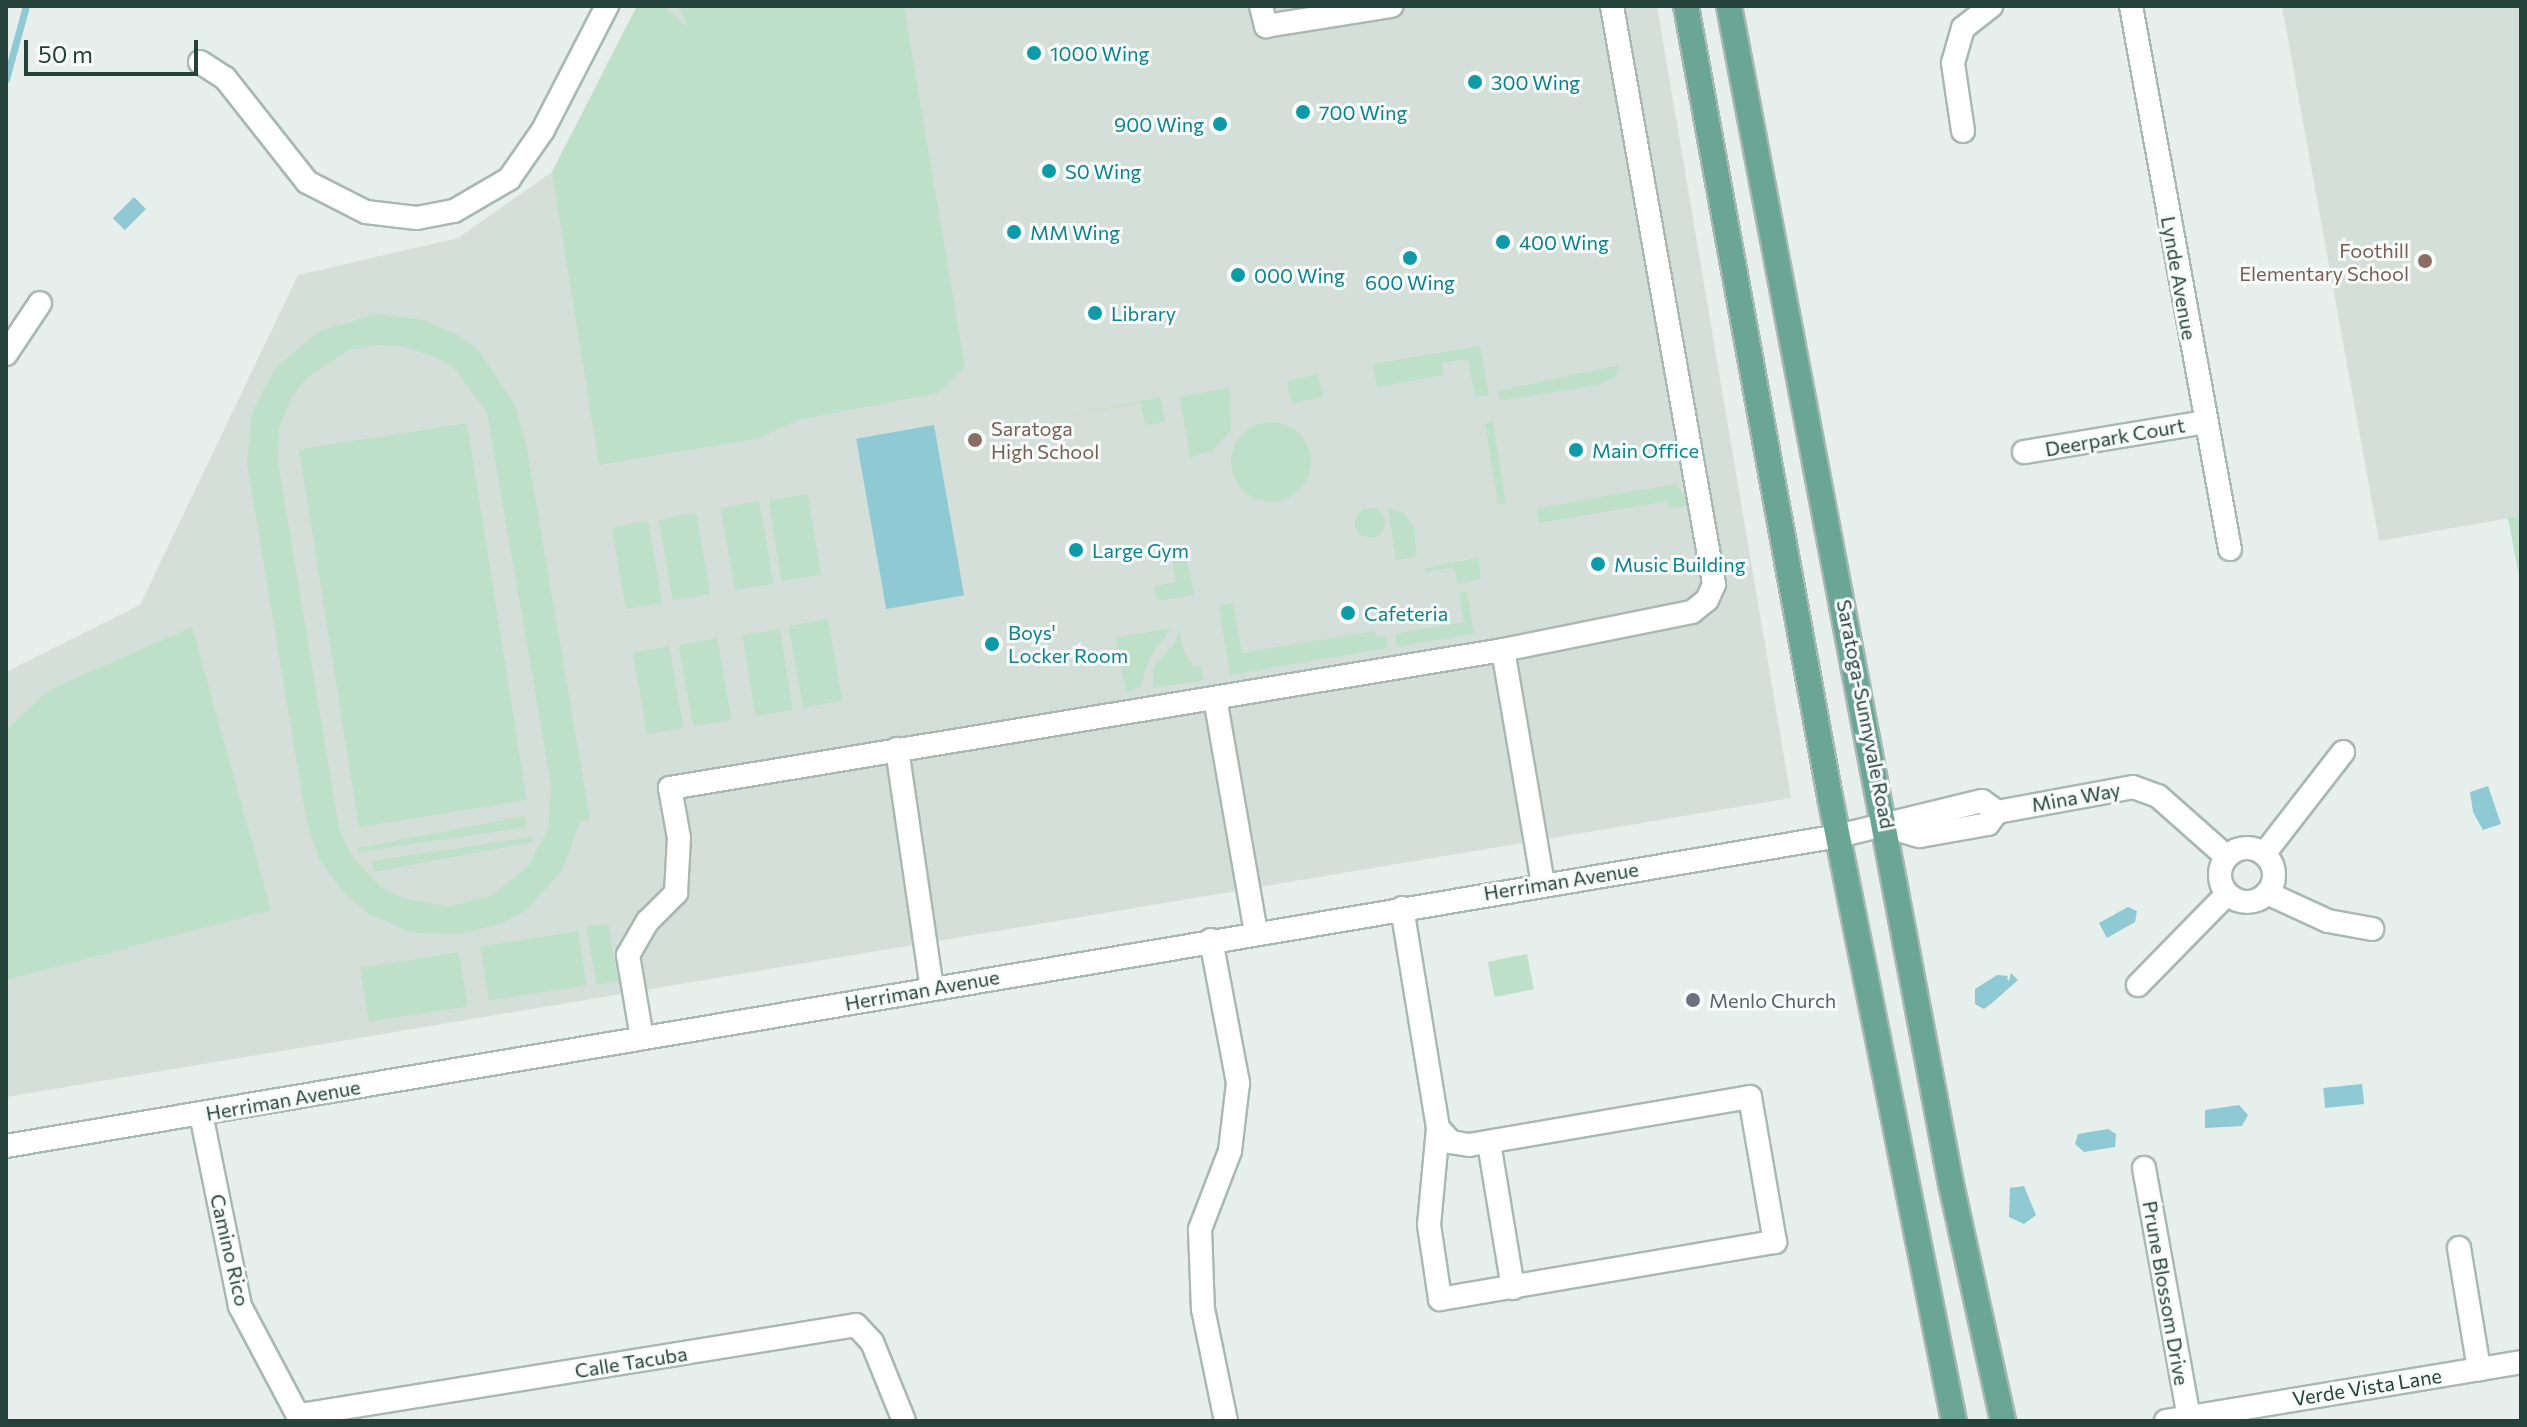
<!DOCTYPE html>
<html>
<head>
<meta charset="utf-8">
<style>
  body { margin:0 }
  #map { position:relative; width:2527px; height:1427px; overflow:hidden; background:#e6efeb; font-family:Commissioner,sans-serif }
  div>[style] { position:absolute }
  .built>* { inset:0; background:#d4dfda }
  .green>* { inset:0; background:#bfe0c8; transform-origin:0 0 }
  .round { border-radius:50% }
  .water>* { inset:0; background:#8ec9d4; transform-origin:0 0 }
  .stream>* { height:7px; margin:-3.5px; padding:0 3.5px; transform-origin:3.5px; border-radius:3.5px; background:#8ec9d4 }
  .roads { filter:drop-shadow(2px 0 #a8b8b2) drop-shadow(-2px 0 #a8b8b2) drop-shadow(0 2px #a8b8b2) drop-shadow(0 -2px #a8b8b2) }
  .minor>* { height:22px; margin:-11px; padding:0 11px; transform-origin:11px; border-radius:11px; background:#fff }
  .minor>.ring { margin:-11px; padding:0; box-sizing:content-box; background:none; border:22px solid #fff; border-radius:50% }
  .major>* { height:24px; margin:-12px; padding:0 12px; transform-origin:12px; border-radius:12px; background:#6aa596 }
  .dots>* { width:22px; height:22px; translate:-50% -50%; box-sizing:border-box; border:4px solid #f7fbf9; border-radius:50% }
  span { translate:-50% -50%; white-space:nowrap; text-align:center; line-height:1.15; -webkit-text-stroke:6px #f7fbf9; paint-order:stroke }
  .culture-label { font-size:20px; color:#0d838f }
  .left { translate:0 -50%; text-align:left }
  .right { translate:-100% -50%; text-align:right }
  .education-label { font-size:20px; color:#785e54 }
  .street-label { font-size:20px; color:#24423a }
  .worship-label { font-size:20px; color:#5b616d }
  .frame { position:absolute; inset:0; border:8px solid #24423a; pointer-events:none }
  .scale { position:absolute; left:24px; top:40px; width:174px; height:36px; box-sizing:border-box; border:4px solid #24423a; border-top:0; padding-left:10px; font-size:24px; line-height:28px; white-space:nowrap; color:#24423a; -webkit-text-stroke:6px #f7fbf9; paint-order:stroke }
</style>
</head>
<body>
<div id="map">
  <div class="built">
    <i style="clip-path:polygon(637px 6px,1657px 6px,1791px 798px,6px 1097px,6px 672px,140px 605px,298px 275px,458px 238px,552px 172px)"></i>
    <i style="clip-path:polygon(2282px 6px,2521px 6px,2521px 516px,2379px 541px)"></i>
  </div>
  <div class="green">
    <i style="clip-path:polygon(637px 6px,663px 6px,687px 27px,679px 6px,904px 6px,965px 368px,938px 393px,798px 420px,757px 439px,599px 465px,552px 172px)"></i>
    <i style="clip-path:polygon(evenodd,376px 314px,424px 320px,457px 335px,478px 349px,514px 404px,526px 443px,590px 820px,580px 822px,563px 869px,526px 910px,503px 923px,462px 934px,413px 933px,371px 915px,344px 893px,319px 859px,307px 823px,247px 464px,252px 412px,276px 367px,320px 331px,376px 314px,377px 345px,403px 346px,441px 359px,456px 370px,487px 413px,551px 784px,548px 829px,529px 865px,493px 895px,448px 907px,402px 898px,381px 887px,351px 855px,339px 828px,278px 462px,279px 428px,291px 398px,308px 377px,349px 350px,377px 345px)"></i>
    <i style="clip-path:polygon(1480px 346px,1489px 395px,1475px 397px,1468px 359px,1442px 363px,1444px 375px,1377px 387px,1373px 364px)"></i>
    <i style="clip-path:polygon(1619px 365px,1615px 377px,1601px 384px,1500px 401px,1498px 391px)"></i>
    <i style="left:1318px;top:374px;width:23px;height:32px;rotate:77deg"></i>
    <i style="clip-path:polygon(1230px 387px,1231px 431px,1212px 451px,1190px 458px,1180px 397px)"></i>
    <i style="clip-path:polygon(1160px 397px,1165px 422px,1145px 425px,1141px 403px,1060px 417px)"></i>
    <i class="round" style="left:1231px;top:422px;width:80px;height:80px"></i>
    <i style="left:1493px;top:422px;width:82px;height:8px;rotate:81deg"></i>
    <i style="left:467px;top:423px;width:382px;height:170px;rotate:81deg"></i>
    <i style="clip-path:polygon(1677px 484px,1690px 506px,1669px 508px,1667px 501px,1539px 523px,1537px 508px)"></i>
    <i style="left:808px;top:494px;width:82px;height:40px;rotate:81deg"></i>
    <i style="left:759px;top:501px;width:84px;height:39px;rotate:80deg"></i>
    <i class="round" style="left:1355px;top:508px;width:30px;height:30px"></i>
    <i style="clip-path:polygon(1388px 508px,1402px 512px,1414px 527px,1417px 557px,1396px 560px)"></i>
    <i style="left:696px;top:513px;width:82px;height:38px;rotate:80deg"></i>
    <i style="clip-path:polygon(2521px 516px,2521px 587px,2508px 518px)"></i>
    <i style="left:648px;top:521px;width:83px;height:37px;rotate:80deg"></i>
    <i style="clip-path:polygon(1187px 557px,1194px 595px,1157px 601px,1154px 586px,1176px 582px,1172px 559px)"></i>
    <i style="clip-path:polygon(1478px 558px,1481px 579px,1457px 584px,1454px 567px,1425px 572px,1425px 568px)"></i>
    <i style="clip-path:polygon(1467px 591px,1474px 634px,1397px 647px,1395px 634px,1464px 622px,1459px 593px)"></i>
    <i style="clip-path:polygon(1233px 603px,1242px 653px,1374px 631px,1376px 637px,1386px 636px,1388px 648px,1230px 675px,1219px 606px)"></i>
    <i style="left:828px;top:619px;width:83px;height:40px;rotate:80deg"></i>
    <i style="clip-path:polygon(192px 627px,271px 910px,6px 980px,6px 730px,49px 690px)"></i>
    <i style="clip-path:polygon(1178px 627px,1185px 654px,1194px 667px,1201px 666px,1204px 680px,1153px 688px,1153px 668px,1176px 641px)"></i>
    <i style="clip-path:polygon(1171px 628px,1150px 657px,1140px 687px,1126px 693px,1116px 638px)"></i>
    <i style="left:780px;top:629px;width:82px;height:38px;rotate:81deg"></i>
    <i style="left:717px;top:638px;width:83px;height:39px;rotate:80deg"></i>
    <i style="left:669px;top:646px;width:83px;height:37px;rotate:80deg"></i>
    <i style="clip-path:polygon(525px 816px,527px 827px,359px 852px,358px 848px)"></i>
    <i style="clip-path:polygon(532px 837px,533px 842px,374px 872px,372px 861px)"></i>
    <i style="left:608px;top:923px;width:59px;height:22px;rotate:80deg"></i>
    <i style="left:578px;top:931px;width:55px;height:99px;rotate:81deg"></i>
    <i style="left:459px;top:952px;width:55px;height:100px;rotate:81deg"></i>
    <i style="left:1527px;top:954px;width:36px;height:40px;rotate:79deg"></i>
  </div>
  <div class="water">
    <i style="left:134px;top:197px;width:17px;height:30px;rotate:45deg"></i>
    <i style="left:934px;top:425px;width:173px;height:79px;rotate:80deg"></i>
    <i style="clip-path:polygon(2488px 786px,2501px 824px,2483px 830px,2473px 812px,2470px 792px)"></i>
    <i style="clip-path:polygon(2128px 907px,2137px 911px,2135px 922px,2107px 938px,2099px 923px)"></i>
    <i style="clip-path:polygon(2011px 973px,2018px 980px,1992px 1003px,1984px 1009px,1975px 1004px,1975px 989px,1997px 975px,2008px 976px,2007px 979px,2009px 981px)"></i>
    <i style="left:2362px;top:1084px;width:20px;height:39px;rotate:84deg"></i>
    <i style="clip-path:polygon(2239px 1105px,2248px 1115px,2242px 1126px,2205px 1128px,2205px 1110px)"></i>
    <i style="clip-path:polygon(2108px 1129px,2116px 1134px,2115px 1147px,2084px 1152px,2075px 1144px,2078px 1134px)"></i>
    <i style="clip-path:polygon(2024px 1186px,2036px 1215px,2024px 1224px,2009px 1217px,2010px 1188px)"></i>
  </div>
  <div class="stream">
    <i style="left:6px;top:79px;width:76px;rotate:-74.7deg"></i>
  </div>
  <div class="roads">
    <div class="minor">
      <i style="left:1261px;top:6px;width:21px;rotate:76deg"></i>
      <i style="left:1266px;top:26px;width:127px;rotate:-9.1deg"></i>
      <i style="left:2131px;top:6px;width:552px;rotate:79.67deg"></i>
      <i style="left:200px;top:62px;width:30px;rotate:33deg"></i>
      <i style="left:225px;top:78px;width:132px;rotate:51.7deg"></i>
      <i style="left:307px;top:182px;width:66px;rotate:27deg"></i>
      <i style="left:366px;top:212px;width:51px;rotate:6.7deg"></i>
      <i style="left:417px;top:218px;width:38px;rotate:-11deg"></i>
      <i style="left:454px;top:211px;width:64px;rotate:-30.2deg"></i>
      <i style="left:509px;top:179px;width:60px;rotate:-55.2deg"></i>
      <i style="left:543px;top:130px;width:140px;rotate:-62.7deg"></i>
      <i style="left:1963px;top:131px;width:69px;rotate:-98.4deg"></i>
      <i style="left:1953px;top:63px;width:36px;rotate:-74deg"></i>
      <i style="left:1963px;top:28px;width:36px;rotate:-38deg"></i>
      <i style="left:6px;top:354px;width:61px;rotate:-56.3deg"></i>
      <i style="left:2024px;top:452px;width:183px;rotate:-9.4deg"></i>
      <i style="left:1503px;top:650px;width:238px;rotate:80.3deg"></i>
      <i style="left:1215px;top:698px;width:238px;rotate:80.1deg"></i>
      <i style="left:897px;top:749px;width:242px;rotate:81.7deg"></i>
      <i style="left:1888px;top:827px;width:33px;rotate:16deg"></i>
      <i style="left:1920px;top:836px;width:69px;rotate:-10deg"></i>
      <i style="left:1988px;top:824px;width:15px;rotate:-53deg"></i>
      <i style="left:1997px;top:812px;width:138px;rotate:-10.4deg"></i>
      <i style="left:2133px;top:787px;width:27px;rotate:20deg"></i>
      <i style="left:2158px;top:796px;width:92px;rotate:41.5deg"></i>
      <i class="ring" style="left:2220px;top:848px;width:32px;height:32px"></i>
      <i style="left:2264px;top:854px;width:129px;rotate:-52.2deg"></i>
      <i style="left:2267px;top:893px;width:67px;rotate:24.7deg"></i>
      <i style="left:2328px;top:921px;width:45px;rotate:10.3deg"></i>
      <i style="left:1402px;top:908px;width:223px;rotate:80.7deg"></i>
      <i style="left:1438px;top:1128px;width:97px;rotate:95.3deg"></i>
      <i style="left:1429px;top:1225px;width:75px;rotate:81.5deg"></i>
      <i style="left:1440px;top:1299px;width:340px;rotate:-9.7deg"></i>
      <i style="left:1775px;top:1242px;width:147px;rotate:-99.8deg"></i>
      <i style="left:1750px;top:1097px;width:285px;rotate:170.3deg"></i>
      <i style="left:1469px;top:1145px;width:18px;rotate:-171deg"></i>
      <i style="left:1451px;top:1142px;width:19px;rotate:-133deg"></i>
      <i style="left:1211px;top:940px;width:146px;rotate:79.3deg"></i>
      <i style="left:1238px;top:1083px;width:68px;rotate:96.7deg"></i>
      <i style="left:1230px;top:1151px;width:84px;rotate:111deg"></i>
      <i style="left:1200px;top:1229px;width:80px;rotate:87.9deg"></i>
      <i style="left:1203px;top:1309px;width:114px;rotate:78.4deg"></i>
      <i style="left:2138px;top:985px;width:127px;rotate:-45.6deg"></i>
      <i style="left:642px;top:1038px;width:84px;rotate:-99.6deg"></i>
      <i style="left:628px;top:955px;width:39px;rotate:-60deg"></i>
      <i style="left:648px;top:921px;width:40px;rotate:-45deg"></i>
      <i style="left:676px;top:893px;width:55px;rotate:-86.9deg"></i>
      <i style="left:679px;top:838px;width:51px;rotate:-100.2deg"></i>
      <i style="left:670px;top:788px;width:844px;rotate:-9.41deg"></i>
      <i style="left:1503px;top:650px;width:193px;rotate:-11.4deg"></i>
      <i style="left:1692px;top:612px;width:19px;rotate:-39deg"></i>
      <i style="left:1707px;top:600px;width:17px;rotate:-66deg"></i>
      <i style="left:1714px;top:584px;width:587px;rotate:-100.01deg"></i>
      <i style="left:201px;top:1114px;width:196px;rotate:78.5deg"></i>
      <i style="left:240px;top:1306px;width:130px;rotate:62.1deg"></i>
      <i style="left:1489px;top:1143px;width:147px;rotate:80.6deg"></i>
      <i style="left:6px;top:1146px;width:1858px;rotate:-9.6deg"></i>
      <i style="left:1838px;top:836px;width:148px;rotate:-13.7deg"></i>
      <i style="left:1982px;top:801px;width:19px;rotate:36deg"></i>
      <i style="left:2144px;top:1168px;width:253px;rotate:79.8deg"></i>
      <i style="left:2459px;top:1248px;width:123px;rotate:80.6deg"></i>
      <i style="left:300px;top:1415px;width:563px;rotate:-9.19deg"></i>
      <i style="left:856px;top:1325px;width:23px;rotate:47deg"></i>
      <i style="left:872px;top:1342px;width:85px;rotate:67.9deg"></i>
      <i style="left:2166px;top:1421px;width:360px;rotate:-9.4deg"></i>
    </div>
    <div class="major">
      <i style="left:1686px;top:6px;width:804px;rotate:79.68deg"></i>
      <i style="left:1830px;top:797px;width:636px;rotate:78.76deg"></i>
      <i style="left:1729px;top:6px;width:1199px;rotate:79.33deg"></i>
      <i style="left:1951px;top:1184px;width:243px;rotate:77.6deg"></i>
    </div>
  </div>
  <div class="dots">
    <i style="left:1034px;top:53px;background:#0f9aa8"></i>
    <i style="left:1475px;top:82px;background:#0f9aa8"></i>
    <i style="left:1303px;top:112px;background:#0f9aa8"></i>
    <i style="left:1220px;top:124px;background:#0f9aa8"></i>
    <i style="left:1049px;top:171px;background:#0f9aa8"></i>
    <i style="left:1014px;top:232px;background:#0f9aa8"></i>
    <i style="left:1503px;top:242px;background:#0f9aa8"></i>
    <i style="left:1410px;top:258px;background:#0f9aa8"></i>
    <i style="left:2425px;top:261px;background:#8d6e63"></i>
    <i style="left:1238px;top:275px;background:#0f9aa8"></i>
    <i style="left:1095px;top:313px;background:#0f9aa8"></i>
    <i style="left:975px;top:440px;background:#8d6e63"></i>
    <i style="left:1576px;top:450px;background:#0f9aa8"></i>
    <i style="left:1076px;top:550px;background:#0f9aa8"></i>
    <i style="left:1598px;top:564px;background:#0f9aa8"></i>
    <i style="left:1348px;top:613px;background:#0f9aa8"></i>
    <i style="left:992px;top:644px;background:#0f9aa8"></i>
    <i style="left:1693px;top:1000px;background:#6b7280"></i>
  </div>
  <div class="culture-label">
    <span class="left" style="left:1050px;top:53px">1000 Wing</span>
    <span class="left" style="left:1491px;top:82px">300 Wing</span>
    <span class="left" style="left:1319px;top:112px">700 Wing</span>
    <span class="right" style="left:1204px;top:124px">900 Wing</span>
    <span class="left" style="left:1065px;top:171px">S0 Wing</span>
    <span class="left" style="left:1030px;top:232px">MM Wing</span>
    <span class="left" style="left:1519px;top:242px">400 Wing</span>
    <span class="left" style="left:1254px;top:275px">000 Wing</span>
    <span style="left:1410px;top:282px">600 Wing</span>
    <span class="left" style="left:1111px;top:313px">Library</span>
    <span class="left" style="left:1592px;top:450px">Main Office</span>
    <span class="left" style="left:1092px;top:550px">Large Gym</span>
    <span class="left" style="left:1614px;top:564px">Music Building</span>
    <span class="left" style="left:1364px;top:613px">Cafeteria</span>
    <span class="left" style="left:1008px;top:644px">Boys'<br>Locker Room</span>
  </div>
  <div class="education-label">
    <span class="right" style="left:2409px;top:262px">Foothill<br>Elementary School</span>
    <span class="left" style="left:991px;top:440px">Saratoga<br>High School</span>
  </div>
  <div class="street-label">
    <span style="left:2179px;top:278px;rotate:80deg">Lynde Avenue</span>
    <span style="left:2115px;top:437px;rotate:-10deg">Deerpark Court</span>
    <span style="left:1866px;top:714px;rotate:79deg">Saratoga-Sunnyvale Road</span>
    <span style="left:2076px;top:797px;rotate:-10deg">Mina Way</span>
    <span style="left:1561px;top:881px;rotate:-9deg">Herriman Avenue</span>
    <span style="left:922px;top:990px;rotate:-10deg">Herriman Avenue</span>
    <span style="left:283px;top:1100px;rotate:-10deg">Herriman Avenue</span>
    <span style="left:230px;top:1250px;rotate:77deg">Camino Rico</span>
    <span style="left:2166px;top:1293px;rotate:80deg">Prune Blossom Drive</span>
    <span style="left:631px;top:1362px;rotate:-9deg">Calle Tacuba</span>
    <span style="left:2367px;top:1387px;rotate:-9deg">Verde Vista Lane</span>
  </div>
  <div class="worship-label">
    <span class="left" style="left:1709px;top:1000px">Menlo Church</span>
  </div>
  <div class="frame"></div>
  <div class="scale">50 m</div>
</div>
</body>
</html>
